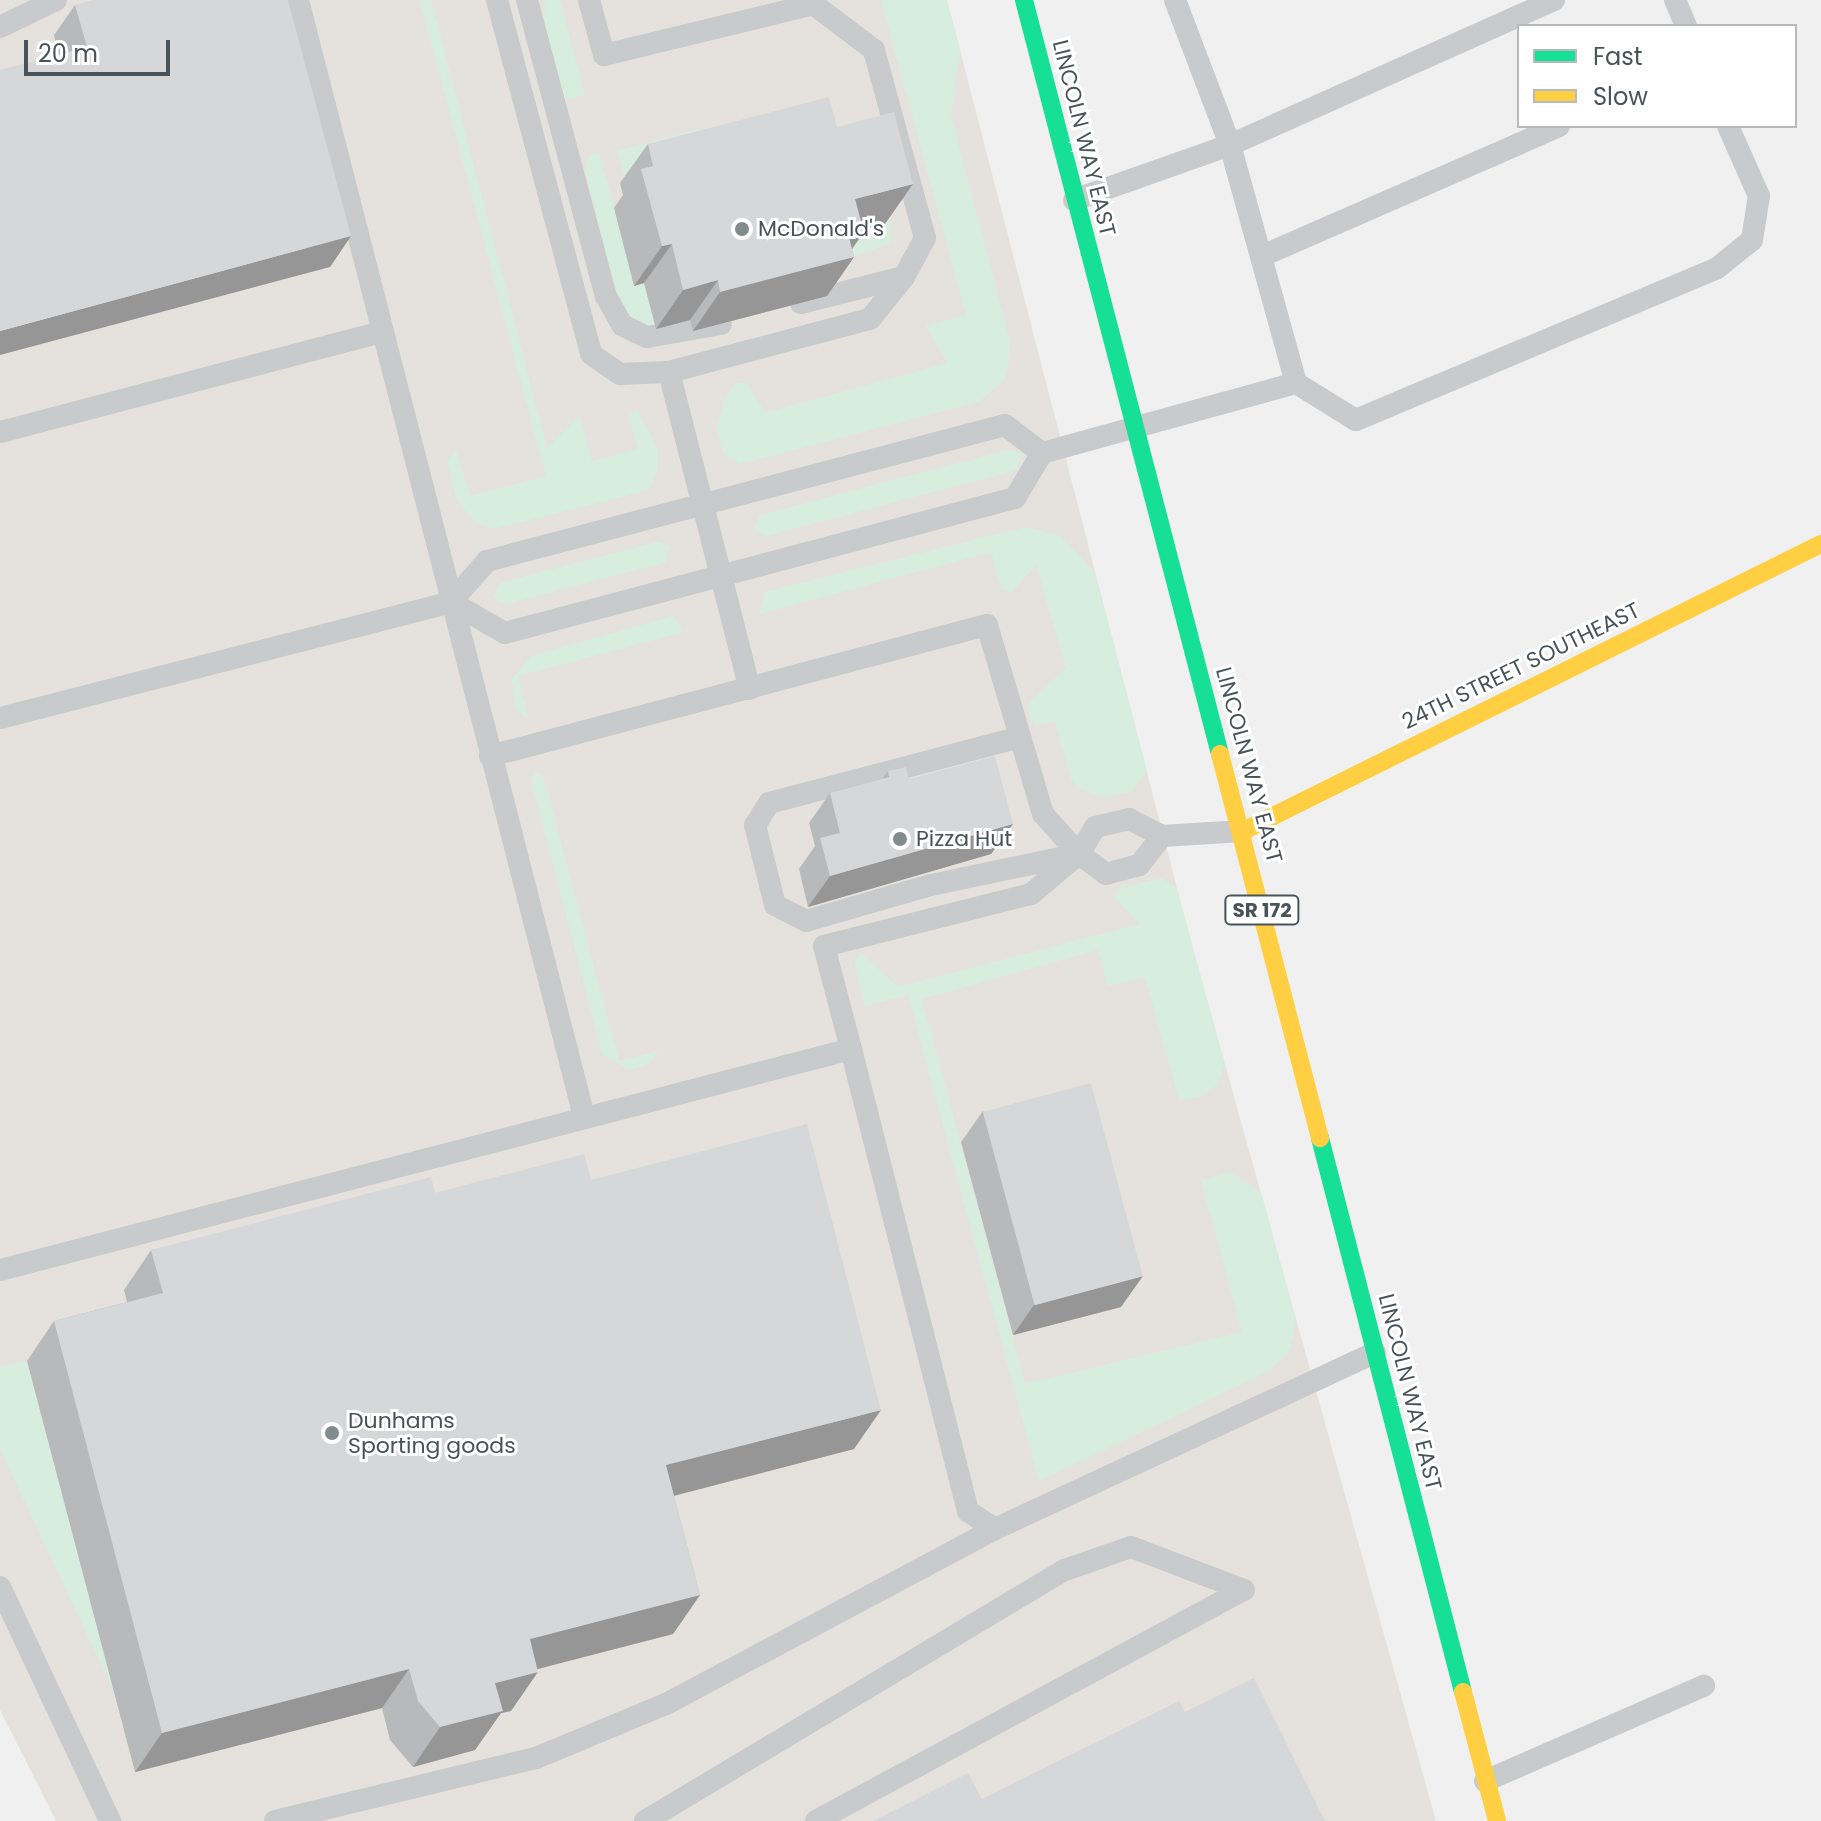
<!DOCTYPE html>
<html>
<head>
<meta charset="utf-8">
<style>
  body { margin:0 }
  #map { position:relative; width:1821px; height:1821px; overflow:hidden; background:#f0f0f0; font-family:Poppins,sans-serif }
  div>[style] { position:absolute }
  .commercial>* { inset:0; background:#e5e2de }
  .green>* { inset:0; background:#d7edde }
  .lane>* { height:22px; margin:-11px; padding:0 11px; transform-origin:11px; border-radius:11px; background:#c8cacb }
  .fast>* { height:18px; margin:-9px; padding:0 9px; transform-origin:9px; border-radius:9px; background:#16e098 }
  .slow>* { height:18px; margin:-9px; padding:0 9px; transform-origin:9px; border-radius:9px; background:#ffcf43 }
  .wall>* { inset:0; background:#b8b9ba }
  .shaded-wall>* { inset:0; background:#969697 }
  .building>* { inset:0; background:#d6d7d8; transform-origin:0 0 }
  .dots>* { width:22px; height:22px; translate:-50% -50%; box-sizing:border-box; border:4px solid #fff; border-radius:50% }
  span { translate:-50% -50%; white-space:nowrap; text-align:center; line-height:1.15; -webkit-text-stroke:6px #fff; paint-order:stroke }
  .shield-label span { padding:2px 6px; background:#fff; border:2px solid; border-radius:6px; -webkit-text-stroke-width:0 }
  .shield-label { font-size:20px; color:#49535a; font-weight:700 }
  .street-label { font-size:22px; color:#49535a }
  .poi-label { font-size:22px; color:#49535a }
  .left { translate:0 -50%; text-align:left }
  .legend { position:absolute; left:1517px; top:24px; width:280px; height:104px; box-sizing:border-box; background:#fff; border:2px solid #b6babd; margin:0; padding:10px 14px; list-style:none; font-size:24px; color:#49535a }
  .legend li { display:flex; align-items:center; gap:16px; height:40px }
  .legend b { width:40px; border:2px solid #b6babd }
  .scale { position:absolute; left:24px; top:40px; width:146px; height:36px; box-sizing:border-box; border:4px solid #49535a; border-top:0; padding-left:10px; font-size:24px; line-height:28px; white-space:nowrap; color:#49535a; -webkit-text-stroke:6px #fff; paint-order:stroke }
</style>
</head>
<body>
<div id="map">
  <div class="commercial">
    <i style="clip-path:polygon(0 0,947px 0,1192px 946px,1436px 1821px,56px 1821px,0 1710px)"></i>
  </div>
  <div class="green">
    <i style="clip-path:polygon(420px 0,431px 0,547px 448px,580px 415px,592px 461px,638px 449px,628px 414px,638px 411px,658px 449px,658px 470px,649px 490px,493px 529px,476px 523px,457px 501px,447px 461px,456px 449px,470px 496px,546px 476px)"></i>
    <i style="clip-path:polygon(545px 0,560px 0,585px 95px,565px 100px,544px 24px)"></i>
    <i style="clip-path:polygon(881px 0,947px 0,960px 51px,951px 116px,1010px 342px,1009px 362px,1005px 379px,979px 402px,739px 464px,723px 453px,717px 427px,724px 400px,736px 383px,747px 383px,765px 413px,947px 363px,926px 326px,966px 315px)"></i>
    <i style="clip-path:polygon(699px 129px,709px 135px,626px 182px,617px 151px)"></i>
    <i style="clip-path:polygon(599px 152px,635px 286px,644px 283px,656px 329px,626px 314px,620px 306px,585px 171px,589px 156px)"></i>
    <i style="clip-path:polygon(873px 159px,891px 222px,891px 243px,850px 258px,844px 235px)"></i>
    <i style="clip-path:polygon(1008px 450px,1021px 453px,1017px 470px,766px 536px,754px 530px,760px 515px)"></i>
    <i style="clip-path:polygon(1026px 527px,1061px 536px,1095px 573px,1147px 771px,1132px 791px,1103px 798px,1079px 788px,1072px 781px,1055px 722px,1035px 725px,1030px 718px,1029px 703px,1066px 668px,1036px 565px,1012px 592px,1002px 590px,991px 552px,759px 614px,765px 592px)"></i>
    <i style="clip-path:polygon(657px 542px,670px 546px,666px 562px,506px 604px,493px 598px,500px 583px)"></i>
    <i style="clip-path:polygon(674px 616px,684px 632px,518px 676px,528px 718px,516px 710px,512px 679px,531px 656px)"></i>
    <i style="clip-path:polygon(536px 773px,543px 775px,619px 1061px,659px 1051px,649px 1064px,629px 1070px,602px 1054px,531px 779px)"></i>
    <i style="clip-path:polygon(1162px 878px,1177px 889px,1225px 1065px,1217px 1085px,1202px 1096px,1179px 1100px,1145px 977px,1108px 986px,1098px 950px,922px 999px,1025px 1384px,1242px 1332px,1201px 1180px,1231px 1172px,1261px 1192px,1295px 1317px,1293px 1338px,1288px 1354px,1269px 1371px,1039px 1481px,908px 995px,865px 1006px,854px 960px,861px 953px,898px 987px,1140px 924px,1115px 898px,1116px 889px)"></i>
    <i style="clip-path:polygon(27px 1361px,114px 1692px,0 1449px,0 1367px)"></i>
  </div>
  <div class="lane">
    <i style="left:298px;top:0;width:1152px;rotate:75.63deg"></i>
    <i style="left:497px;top:0;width:366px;rotate:75.1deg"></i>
    <i style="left:591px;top:354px;width:35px;rotate:35deg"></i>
    <i style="left:620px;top:374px;width:49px;rotate:-2.3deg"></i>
    <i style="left:669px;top:372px;width:208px;rotate:-14.8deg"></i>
    <i style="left:870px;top:319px;width:54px;rotate:-51deg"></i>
    <i style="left:904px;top:277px;width:44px;rotate:-61.7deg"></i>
    <i style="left:925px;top:238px;width:195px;rotate:-105.2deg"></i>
    <i style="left:874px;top:50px;width:83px;rotate:-142.9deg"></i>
    <i style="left:527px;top:0;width:306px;rotate:75.1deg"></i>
    <i style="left:606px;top:296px;width:33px;rotate:61deg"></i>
    <i style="left:622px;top:325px;width:28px;rotate:26deg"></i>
    <i style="left:647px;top:337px;width:75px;rotate:-10deg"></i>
    <i style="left:589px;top:0;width:57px;rotate:74.7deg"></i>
    <i style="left:604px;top:55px;width:212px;rotate:-13.6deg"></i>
    <i style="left:1175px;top:0;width:155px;rotate:69.2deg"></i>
    <i style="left:1230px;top:145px;width:247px;rotate:74.5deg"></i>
    <i style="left:1675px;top:0;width:28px;rotate:67deg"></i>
    <i style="left:0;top:27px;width:62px;rotate:-25.7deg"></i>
    <i style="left:1074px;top:200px;width:165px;rotate:-19.4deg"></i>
    <i style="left:1230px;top:145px;width:355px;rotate:-24.1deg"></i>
    <i style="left:1262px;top:256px;width:324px;rotate:-23.6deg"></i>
    <i style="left:801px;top:303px;width:106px;rotate:-14.2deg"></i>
    <i style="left:669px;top:372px;width:327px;rotate:75.7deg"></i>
    <i style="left:0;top:432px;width:395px;rotate:-14.7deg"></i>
    <i style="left:1042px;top:453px;width:46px;rotate:-142.9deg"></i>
    <i style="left:1005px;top:425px;width:536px;rotate:165.29deg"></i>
    <i style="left:487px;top:561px;width:55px;rotate:131.3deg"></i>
    <i style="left:451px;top:602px;width:62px;rotate:29.9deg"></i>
    <i style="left:505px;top:633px;width:528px;rotate:-14.83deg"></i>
    <i style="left:1015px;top:498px;width:52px;rotate:-59deg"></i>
    <i style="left:1042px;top:453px;width:263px;rotate:-15.4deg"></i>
    <i style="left:1296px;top:383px;width:70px;rotate:31.7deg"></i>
    <i style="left:1356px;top:420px;width:390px;rotate:-22.8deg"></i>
    <i style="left:1716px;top:269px;width:46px;rotate:-38.9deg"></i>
    <i style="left:1752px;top:240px;width:45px;rotate:-81deg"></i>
    <i style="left:1759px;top:196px;width:77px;rotate:-113.9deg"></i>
    <i style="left:0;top:718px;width:466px;rotate:-14.4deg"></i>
    <i style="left:1017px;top:738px;width:256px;rotate:165.3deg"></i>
    <i style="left:769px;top:803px;width:26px;rotate:122deg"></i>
    <i style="left:755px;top:825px;width:82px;rotate:76deg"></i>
    <i style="left:775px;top:905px;width:35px;rotate:27deg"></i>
    <i style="left:806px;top:921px;width:130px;rotate:-16.1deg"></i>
    <i style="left:931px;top:885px;width:151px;rotate:-11.8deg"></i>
    <i style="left:490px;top:756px;width:514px;rotate:-14.77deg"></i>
    <i style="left:987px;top:625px;width:197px;rotate:73.5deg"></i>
    <i style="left:1043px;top:814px;width:54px;rotate:48deg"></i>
    <i style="left:1162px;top:836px;width:37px;rotate:128deg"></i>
    <i style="left:1139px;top:865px;width:34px;rotate:165deg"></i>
    <i style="left:1106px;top:874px;width:34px;rotate:-143deg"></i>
    <i style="left:1079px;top:854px;width:31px;rotate:-59deg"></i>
    <i style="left:1095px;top:827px;width:35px;rotate:-13deg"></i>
    <i style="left:1129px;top:819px;width:37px;rotate:27deg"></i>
    <i style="left:1162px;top:836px;width:81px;rotate:-3.5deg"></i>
    <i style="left:851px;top:1049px;width:106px;rotate:-104.7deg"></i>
    <i style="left:824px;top:946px;width:213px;rotate:-14.1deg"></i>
    <i style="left:1031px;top:894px;width:57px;rotate:-40.1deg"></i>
    <i style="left:0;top:1270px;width:879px;rotate:-14.56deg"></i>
    <i style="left:851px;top:1049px;width:477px;rotate:75.8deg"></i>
    <i style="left:968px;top:1511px;width:32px;rotate:34deg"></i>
    <i style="left:995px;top:1529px;width:419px;rotate:-24.9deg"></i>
    <i style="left:0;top:1587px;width:259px;rotate:64.8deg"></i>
    <i style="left:1485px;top:1781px;width:239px;rotate:-23.5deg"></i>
    <i style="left:275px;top:1821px;width:268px;rotate:-13.6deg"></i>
    <i style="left:536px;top:1758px;width:141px;rotate:-22.6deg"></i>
    <i style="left:666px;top:1704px;width:373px;rotate:-28deg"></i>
    <i style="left:645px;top:1821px;width:489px;rotate:-30.9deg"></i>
    <i style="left:1065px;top:1570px;width:70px;rotate:-19.2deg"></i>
    <i style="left:1131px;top:1547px;width:121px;rotate:20.8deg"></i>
    <i style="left:816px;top:1821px;width:486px;rotate:-28.4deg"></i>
  </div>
  <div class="fast">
    <i style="left:1024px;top:0;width:779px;rotate:75.43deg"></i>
    <i style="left:1320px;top:1138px;width:572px;rotate:75.53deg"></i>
  </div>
  <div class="slow">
    <i style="left:1220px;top:754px;width:397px;rotate:75.4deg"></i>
    <i style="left:1243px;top:831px;width:645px;rotate:-26.41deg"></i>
    <i style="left:1463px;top:1692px;width:133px;rotate:75.2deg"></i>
  </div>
  <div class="wall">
    <i style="clip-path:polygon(75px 5px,351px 236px,330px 267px,59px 55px,54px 35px)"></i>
    <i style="clip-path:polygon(837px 127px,885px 224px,863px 229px,852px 249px,854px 257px,827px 296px,693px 331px,690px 320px,656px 329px,644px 283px,634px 286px,614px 208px,623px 195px,620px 183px,648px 144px)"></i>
    <i style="clip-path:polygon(888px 771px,909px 779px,1013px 824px,991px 854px,808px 907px,799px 869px,815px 846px,809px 823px,830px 793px,882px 779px)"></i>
    <i style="clip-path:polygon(983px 1111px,1121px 1307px,1013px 1335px,961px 1142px)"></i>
    <i style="clip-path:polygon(591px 1180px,854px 1449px,674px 1496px,700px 1595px,673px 1634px,538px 1669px,511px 1711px,501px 1713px,475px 1750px,413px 1767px,390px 1740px,382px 1708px,135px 1772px,27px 1361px,54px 1321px,127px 1302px,124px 1290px,151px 1250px,435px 1193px)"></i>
  </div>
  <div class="shaded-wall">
    <i style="clip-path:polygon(913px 184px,885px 224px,828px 239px,855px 199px)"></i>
    <i style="clip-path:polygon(864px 232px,845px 259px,854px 257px,827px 296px,693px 331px,720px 292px,849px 237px)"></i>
    <i style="clip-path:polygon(351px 236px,330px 267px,0 355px,0 331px)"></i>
    <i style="clip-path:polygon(672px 244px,644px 283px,634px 286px,662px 246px)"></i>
    <i style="clip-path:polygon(718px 280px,690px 320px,656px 329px,683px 290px)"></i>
    <i style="clip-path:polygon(1013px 824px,991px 854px,808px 907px,830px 876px)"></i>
    <i style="clip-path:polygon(1143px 1276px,1121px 1307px,1013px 1335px,1034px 1305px)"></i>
    <i style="clip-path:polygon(881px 1410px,854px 1449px,638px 1505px,666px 1465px)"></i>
    <i style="clip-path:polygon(700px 1595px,673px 1634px,502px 1678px,530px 1639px)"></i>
    <i style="clip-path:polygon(409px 1669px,382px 1708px,135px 1772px,162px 1733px)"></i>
    <i style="clip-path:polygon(538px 1672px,511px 1711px,501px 1713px,475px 1750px,413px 1767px,440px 1727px,495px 1683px)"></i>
  </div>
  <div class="building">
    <i style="clip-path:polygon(93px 0,288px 0,351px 236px,0 331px,0 70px,87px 47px,75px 5px)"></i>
    <i style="clip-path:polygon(829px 97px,837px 127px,894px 112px,913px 184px,855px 199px,864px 232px,849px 237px,854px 257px,720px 292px,718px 280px,683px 290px,672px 244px,662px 246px,641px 169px,653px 166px,648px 144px)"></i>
    <i style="clip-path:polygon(995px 756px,1013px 824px,830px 876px,820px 838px,840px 833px,830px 793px,889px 777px,888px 771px,906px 767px,909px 779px)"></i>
    <i style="left:1091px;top:1083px;width:200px;height:112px;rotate:75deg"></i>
    <i style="clip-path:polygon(807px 1124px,881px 1410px,666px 1465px,700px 1595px,530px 1639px,538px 1672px,495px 1683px,503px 1711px,440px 1727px,418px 1701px,409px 1669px,162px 1733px,54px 1321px,163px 1293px,151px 1250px,431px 1177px,435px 1193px,584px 1154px,591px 1180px)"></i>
    <i style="clip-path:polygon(1254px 1678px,1325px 1821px,873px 1821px,968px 1773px,982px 1799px,1179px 1701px,1185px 1712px)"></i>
  </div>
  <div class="dots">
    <i style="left:742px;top:229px;background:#838a8e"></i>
    <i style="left:900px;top:839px;background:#838a8e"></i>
    <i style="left:332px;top:1433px;background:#838a8e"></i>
  </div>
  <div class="shield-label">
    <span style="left:1262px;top:910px">SR 172</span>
  </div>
  <div class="street-label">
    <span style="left:1084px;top:138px;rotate:76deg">LINCOLN WAY EAST</span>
    <span style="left:1521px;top:666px;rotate:-26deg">24TH STREET SOUTHEAST</span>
    <span style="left:1249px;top:765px;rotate:75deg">LINCOLN WAY EAST</span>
    <span style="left:1410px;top:1392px;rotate:76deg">LINCOLN WAY EAST</span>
  </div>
  <div class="poi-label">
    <span class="left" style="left:758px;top:229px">McDonald's</span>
    <span class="left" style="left:916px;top:839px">Pizza Hut</span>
    <span class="left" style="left:348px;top:1433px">Dunhams<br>Sporting goods</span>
  </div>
  <ul class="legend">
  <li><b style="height:10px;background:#16e098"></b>Fast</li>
  <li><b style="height:10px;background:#ffcf43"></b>Slow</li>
  </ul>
  <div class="scale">20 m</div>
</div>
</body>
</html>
